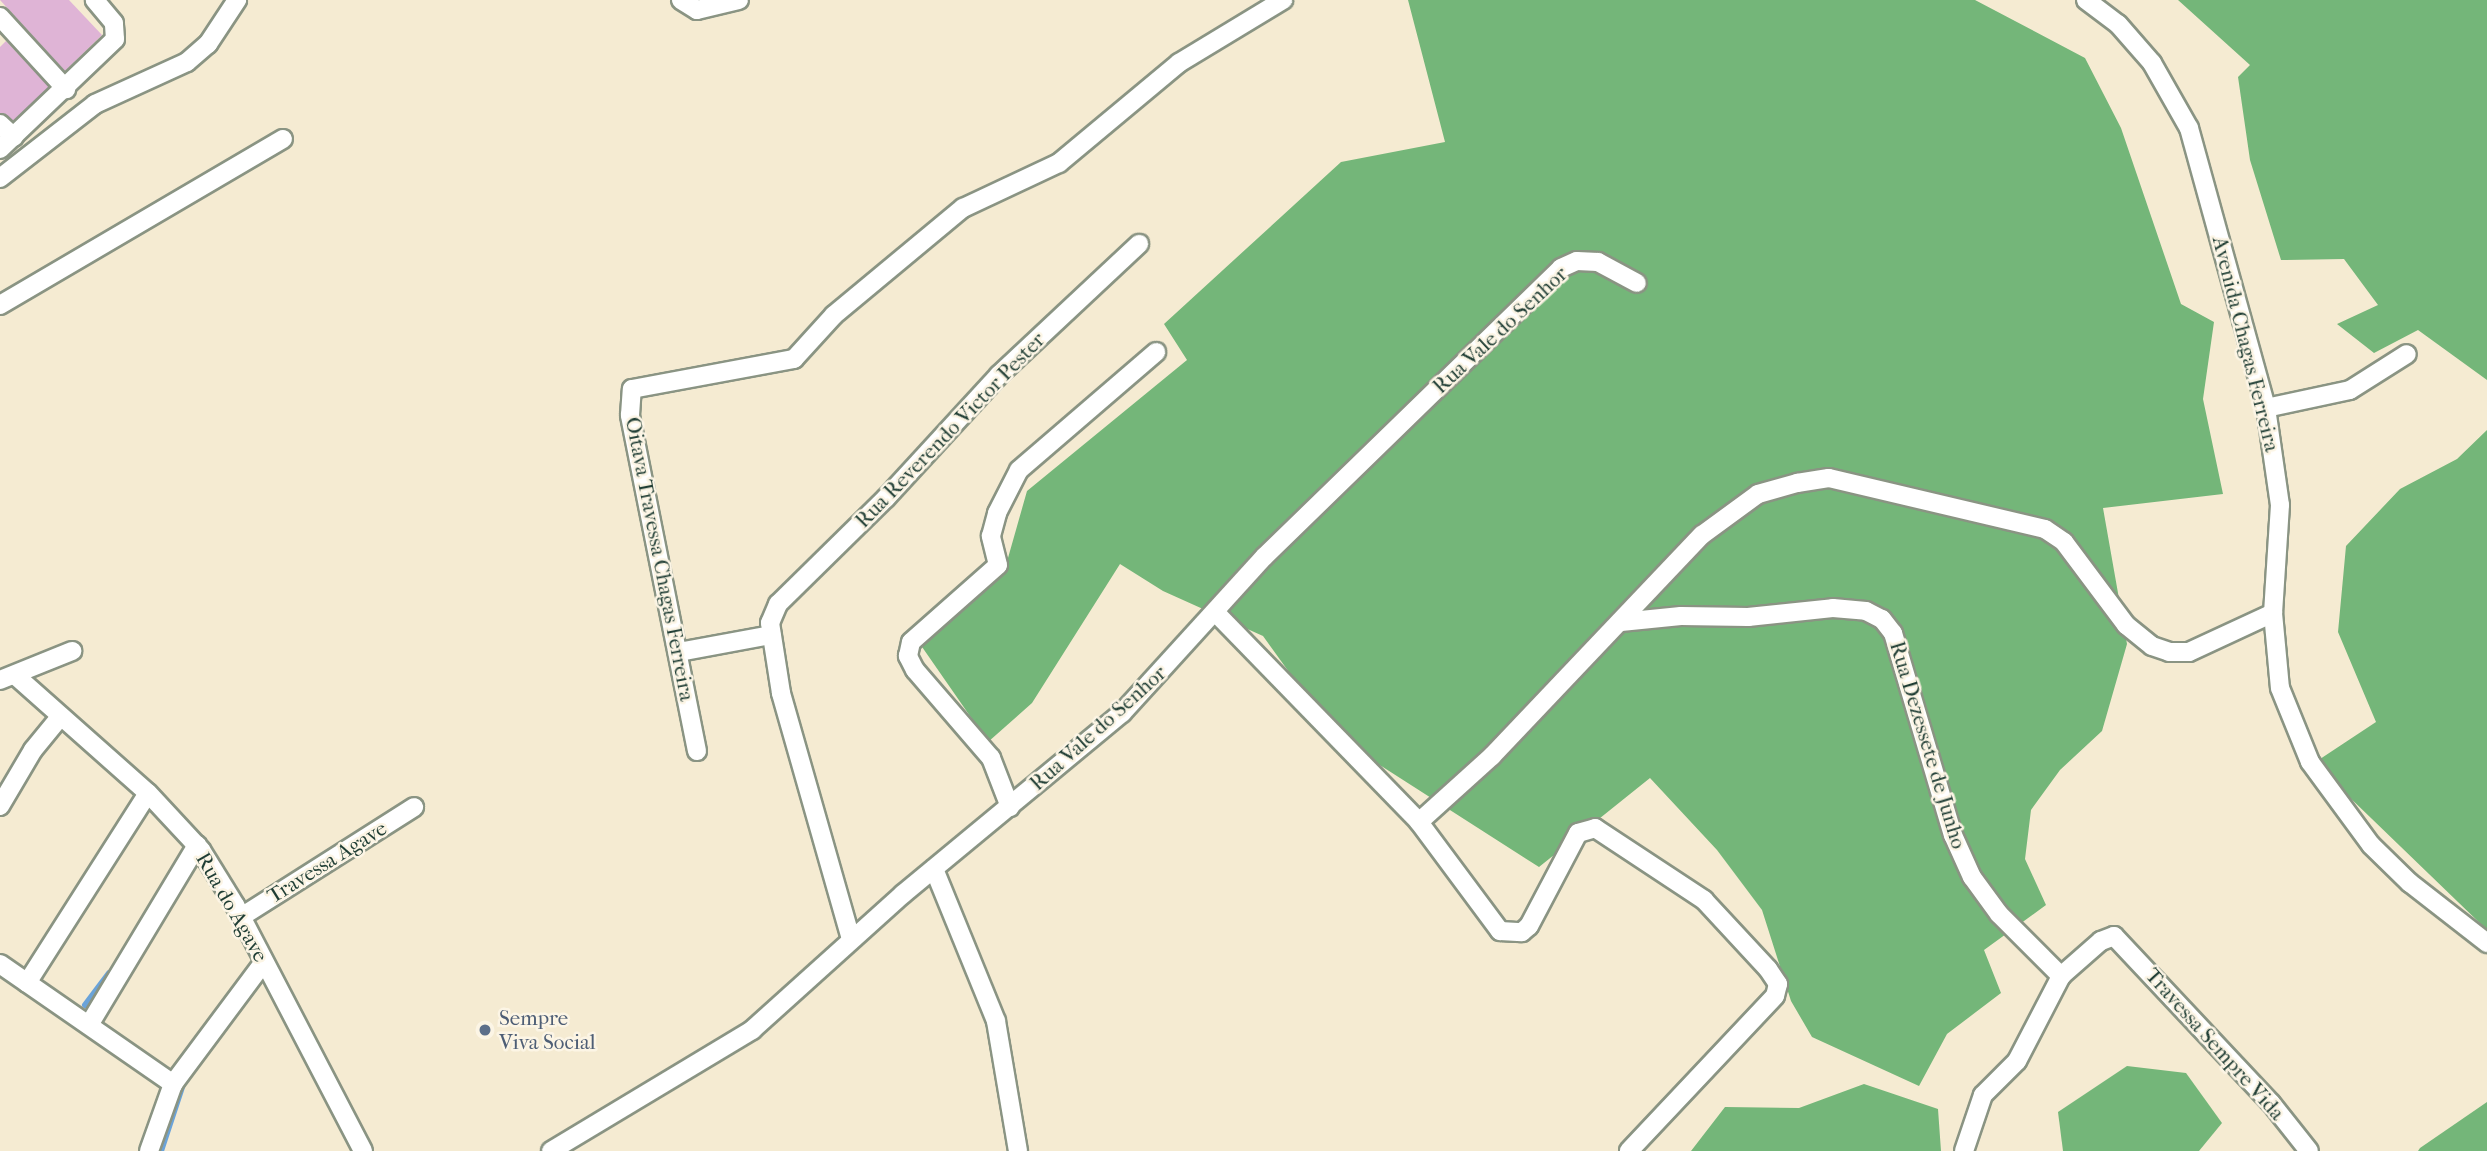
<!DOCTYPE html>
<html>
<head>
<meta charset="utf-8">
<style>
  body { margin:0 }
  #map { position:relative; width:2487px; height:1151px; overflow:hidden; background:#f5ebd2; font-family:"IM FELL French Canon",serif }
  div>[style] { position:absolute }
  .forest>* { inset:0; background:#74b679 }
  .stream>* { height:6px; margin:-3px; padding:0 3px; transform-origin:3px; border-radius:3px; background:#6aa3d9 }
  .building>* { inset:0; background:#dfb4d6 }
  .roads { filter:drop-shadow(2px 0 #8a9483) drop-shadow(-2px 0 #8a9483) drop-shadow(0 2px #8a9483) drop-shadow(0 -2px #8a9483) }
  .minor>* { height:18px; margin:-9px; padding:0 9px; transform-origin:9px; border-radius:9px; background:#fff }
  .dots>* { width:19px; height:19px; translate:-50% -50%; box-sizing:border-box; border:4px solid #fcf5e5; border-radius:50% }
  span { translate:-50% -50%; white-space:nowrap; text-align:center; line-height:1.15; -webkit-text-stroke:5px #fcf5e5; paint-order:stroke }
  .street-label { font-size:21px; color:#1f3d34 }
  .service-label { font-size:21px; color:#4e5e75 }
  .left { translate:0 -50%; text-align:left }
</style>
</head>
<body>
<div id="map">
  <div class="forest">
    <i style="clip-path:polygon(1408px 0,1975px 0,2085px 58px,2121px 128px,2181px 304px,2214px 322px,2203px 399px,2223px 494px,2103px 508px,2127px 644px,2102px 731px,2060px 770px,2031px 810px,2025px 859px,2046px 905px,1984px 950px,2001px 993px,1947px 1034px,1919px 1086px,1812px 1037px,1791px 1001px,1762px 910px,1717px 850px,1650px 778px,1539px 867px,1336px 737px,1263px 636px,1163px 591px,1120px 564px,1032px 703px,988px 742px,920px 644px,1006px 565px,1027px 491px,1187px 360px,1164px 324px,1341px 162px,1445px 142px)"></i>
    <i style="clip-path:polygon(2178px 0,2487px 0,2487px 380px,2418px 330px,2374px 353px,2337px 324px,2378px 305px,2344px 259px,2281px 260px,2250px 160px,2238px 77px,2250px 65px)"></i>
    <i style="clip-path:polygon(2487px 430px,2487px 930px,2314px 763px,2376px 722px,2338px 632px,2346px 546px,2400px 489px,2457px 459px)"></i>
    <i style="clip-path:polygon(2127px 1066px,2186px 1073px,2222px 1123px,2199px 1151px,2063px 1151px,2058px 1112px)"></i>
    <i style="clip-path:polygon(1864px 1084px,1938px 1109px,1941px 1151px,1691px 1151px,1725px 1107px,1799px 1108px)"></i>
    <i style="clip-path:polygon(2487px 1102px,2487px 1151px,2418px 1151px,2420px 1148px)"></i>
  </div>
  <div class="stream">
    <i style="left:85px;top:1005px;width:40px;rotate:-53deg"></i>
    <i style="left:161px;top:1151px;width:74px;rotate:-71.8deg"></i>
  </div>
  <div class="building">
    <i style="clip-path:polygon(0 0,69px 0,102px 35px,65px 71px)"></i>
    <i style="clip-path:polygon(6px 41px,49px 87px,13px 121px,0 113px,0 47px)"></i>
  </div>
  <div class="roads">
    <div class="minor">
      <i style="left:681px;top:0;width:19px;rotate:32deg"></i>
      <i style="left:697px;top:10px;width:43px;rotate:-13.4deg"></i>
      <i style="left:2086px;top:0;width:40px;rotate:37deg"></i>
      <i style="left:2118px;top:24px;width:52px;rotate:48.9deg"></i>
      <i style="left:2152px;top:63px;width:75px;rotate:60.4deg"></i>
      <i style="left:2189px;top:128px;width:290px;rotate:74.6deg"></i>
      <i style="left:2266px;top:408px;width:98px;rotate:81.8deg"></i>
      <i style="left:2280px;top:505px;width:108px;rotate:93.7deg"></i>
      <i style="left:2273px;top:613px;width:75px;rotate:84.7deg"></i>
      <i style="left:2280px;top:688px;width:80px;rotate:67.9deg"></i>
      <i style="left:2310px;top:762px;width:103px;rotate:53.7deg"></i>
      <i style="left:2371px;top:845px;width:54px;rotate:44.3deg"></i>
      <i style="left:2410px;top:883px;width:98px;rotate:37.9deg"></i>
      <i style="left:0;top:17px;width:98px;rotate:47.5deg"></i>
      <i style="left:0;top:124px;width:19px;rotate:43deg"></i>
      <i style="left:0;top:149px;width:159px;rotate:-43.7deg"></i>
      <i style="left:115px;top:39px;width:16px;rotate:-94deg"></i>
      <i style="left:114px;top:23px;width:30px;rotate:-130deg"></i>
      <i style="left:0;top:178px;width:120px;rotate:-37.9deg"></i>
      <i style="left:95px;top:104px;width:101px;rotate:-24.5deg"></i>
      <i style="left:187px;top:62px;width:28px;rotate:-41deg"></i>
      <i style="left:208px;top:44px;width:53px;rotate:-56.6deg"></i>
      <i style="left:0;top:305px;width:328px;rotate:-30.4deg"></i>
      <i style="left:2266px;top:408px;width:86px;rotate:-12.1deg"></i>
      <i style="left:2350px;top:390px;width:67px;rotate:-32.3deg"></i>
      <i style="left:1216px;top:613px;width:291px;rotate:45.8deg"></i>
      <i style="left:1419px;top:822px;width:136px;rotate:53.4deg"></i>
      <i style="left:1500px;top:931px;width:22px;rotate:3deg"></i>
      <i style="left:1522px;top:932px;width:9px;rotate:-41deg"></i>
      <i style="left:1529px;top:926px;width:105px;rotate:-62.2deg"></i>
      <i style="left:1578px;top:833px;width:18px;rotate:-16deg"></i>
      <i style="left:1595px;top:828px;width:131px;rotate:33.4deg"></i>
      <i style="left:1704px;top:900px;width:94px;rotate:47.2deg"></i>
      <i style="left:1768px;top:969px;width:18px;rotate:56deg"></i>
      <i style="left:1778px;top:984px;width:12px;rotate:104deg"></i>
      <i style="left:1775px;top:996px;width:213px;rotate:133.3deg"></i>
      <i style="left:1621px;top:622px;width:60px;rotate:-5.7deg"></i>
      <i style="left:1681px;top:616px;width:67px;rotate:0.9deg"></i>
      <i style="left:1748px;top:617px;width:85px;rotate:-6deg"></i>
      <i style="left:1833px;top:608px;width:33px;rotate:5deg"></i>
      <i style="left:1866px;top:611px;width:18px;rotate:27deg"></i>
      <i style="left:1882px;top:619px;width:18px;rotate:52deg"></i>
      <i style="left:1893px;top:633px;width:211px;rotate:73.5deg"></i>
      <i style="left:1953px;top:835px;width:46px;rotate:65.7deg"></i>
      <i style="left:1972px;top:877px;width:46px;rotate:53.9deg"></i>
      <i style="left:1999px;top:914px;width:88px;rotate:45deg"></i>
      <i style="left:679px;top:652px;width:94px;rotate:-10.5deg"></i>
      <i style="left:16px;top:676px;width:176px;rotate:41.6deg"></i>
      <i style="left:148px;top:793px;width:78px;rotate:47.1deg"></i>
      <i style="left:201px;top:850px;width:65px;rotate:58.3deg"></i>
      <i style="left:235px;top:905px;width:277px;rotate:62.5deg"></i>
      <i style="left:0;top:680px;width:78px;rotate:-21.9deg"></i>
      <i style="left:697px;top:751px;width:343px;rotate:-101.3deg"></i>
      <i style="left:630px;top:415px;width:26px;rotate:-86deg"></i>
      <i style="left:632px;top:389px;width:165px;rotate:-10.5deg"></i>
      <i style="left:794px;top:359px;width:59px;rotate:-47.7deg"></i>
      <i style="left:834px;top:315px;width:168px;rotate:-39.7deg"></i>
      <i style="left:963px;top:208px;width:106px;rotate:-25.1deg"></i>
      <i style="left:1059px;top:163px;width:156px;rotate:-39.8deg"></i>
      <i style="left:1179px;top:63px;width:122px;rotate:-31.2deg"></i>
      <i style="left:0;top:806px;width:65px;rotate:-59.5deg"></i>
      <i style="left:33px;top:750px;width:43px;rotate:-50.7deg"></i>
      <i style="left:1010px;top:807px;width:53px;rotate:-111.2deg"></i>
      <i style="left:991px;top:758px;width:116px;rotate:-130.8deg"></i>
      <i style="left:915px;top:670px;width:16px;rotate:-117deg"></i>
      <i style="left:908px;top:656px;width:14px;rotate:-78deg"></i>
      <i style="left:911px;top:642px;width:116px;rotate:-41.5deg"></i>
      <i style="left:998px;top:565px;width:30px;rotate:-104deg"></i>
      <i style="left:991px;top:536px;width:24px;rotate:-75deg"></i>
      <i style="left:997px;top:513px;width:48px;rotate:-62.9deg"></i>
      <i style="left:1019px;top:470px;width:181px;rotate:-40.7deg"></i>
      <i style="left:1419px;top:822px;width:98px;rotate:-42.1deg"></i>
      <i style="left:1492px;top:756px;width:305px;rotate:-46.5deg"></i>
      <i style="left:1702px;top:535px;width:69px;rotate:-36.2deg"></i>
      <i style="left:1758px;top:494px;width:41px;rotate:-15.8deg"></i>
      <i style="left:1797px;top:483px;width:32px;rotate:-9deg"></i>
      <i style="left:1829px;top:478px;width:222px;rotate:13.3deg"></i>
      <i style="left:2045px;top:529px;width:23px;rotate:34deg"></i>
      <i style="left:2064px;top:542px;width:104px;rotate:53.2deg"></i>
      <i style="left:2126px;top:625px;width:33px;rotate:39deg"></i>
      <i style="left:2152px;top:646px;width:18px;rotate:19deg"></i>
      <i style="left:2169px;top:652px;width:20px"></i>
      <i style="left:2189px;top:652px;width:93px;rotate:-24.9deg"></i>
      <i style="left:934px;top:869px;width:164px;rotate:67.8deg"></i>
      <i style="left:996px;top:1021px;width:132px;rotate:80.4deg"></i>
      <i style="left:241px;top:917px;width:205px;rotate:-32.4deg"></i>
      <i style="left:851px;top:939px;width:256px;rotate:-105.9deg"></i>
      <i style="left:781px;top:693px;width:71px;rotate:-98.9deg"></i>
      <i style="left:770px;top:623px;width:21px;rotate:-67deg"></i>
      <i style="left:778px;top:604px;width:151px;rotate:-44.5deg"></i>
      <i style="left:886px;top:498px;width:167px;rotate:-47.4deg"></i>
      <i style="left:999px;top:375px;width:192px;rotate:-43.1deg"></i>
      <i style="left:0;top:964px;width:211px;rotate:34.7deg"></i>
      <i style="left:27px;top:983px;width:225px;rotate:-57.5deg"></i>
      <i style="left:89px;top:1025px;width:210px;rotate:-59deg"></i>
      <i style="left:149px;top:1151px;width:71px;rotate:-70.3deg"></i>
      <i style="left:173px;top:1084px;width:152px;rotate:-53.3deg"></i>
      <i style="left:551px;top:1151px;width:235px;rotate:-31deg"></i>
      <i style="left:752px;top:1030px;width:203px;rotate:-42deg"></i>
      <i style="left:903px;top:894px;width:284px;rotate:-39.6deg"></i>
      <i style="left:1122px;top:713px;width:211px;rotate:-47.7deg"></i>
      <i style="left:1264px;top:557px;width:414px;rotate:-44.2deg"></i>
      <i style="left:1561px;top:268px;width:17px;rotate:-24deg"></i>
      <i style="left:1577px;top:261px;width:21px;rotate:3deg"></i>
      <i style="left:1598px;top:262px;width:44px;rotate:28.3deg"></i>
      <i style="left:1964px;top:1151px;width:59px;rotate:-71.3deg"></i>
      <i style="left:1983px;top:1095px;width:48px;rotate:-45deg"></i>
      <i style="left:2017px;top:1061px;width:96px;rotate:-62.6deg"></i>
      <i style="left:2061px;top:976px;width:53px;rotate:-41.2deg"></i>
      <i style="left:2101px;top:941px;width:14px;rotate:-21deg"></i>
      <i style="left:2114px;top:936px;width:229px;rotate:46.8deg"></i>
      <i style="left:2271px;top:1103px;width:61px;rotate:51.6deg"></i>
    </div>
  </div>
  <div class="dots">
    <i style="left:485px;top:1030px;background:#5c6f8a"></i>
  </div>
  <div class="street-label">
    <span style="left:1500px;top:330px;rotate:-43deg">Rua Vale do Senhor</span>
    <span style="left:2246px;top:344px;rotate:76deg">Avenida Chagas Ferreira</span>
    <span style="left:950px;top:430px;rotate:-46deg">Rua Reverendo Victor Pester</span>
    <span style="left:660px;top:559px;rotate:79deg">Oitava Travessa Chagas Ferreira</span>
    <span style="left:1098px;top:728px;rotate:-42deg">Rua Vale do Senhor</span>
    <span style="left:1928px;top:745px;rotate:73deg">Rua Dezessete de Junho</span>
    <span style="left:327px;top:862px;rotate:-32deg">Travessa Agave</span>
    <span style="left:232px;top:907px;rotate:60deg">Rua do Agave</span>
    <span style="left:2215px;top:1044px;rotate:48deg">Travessa Sempre Vida</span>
  </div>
  <div class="service-label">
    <span class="left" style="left:499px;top:1030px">Sempre<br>Viva Social</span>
  </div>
</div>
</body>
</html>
